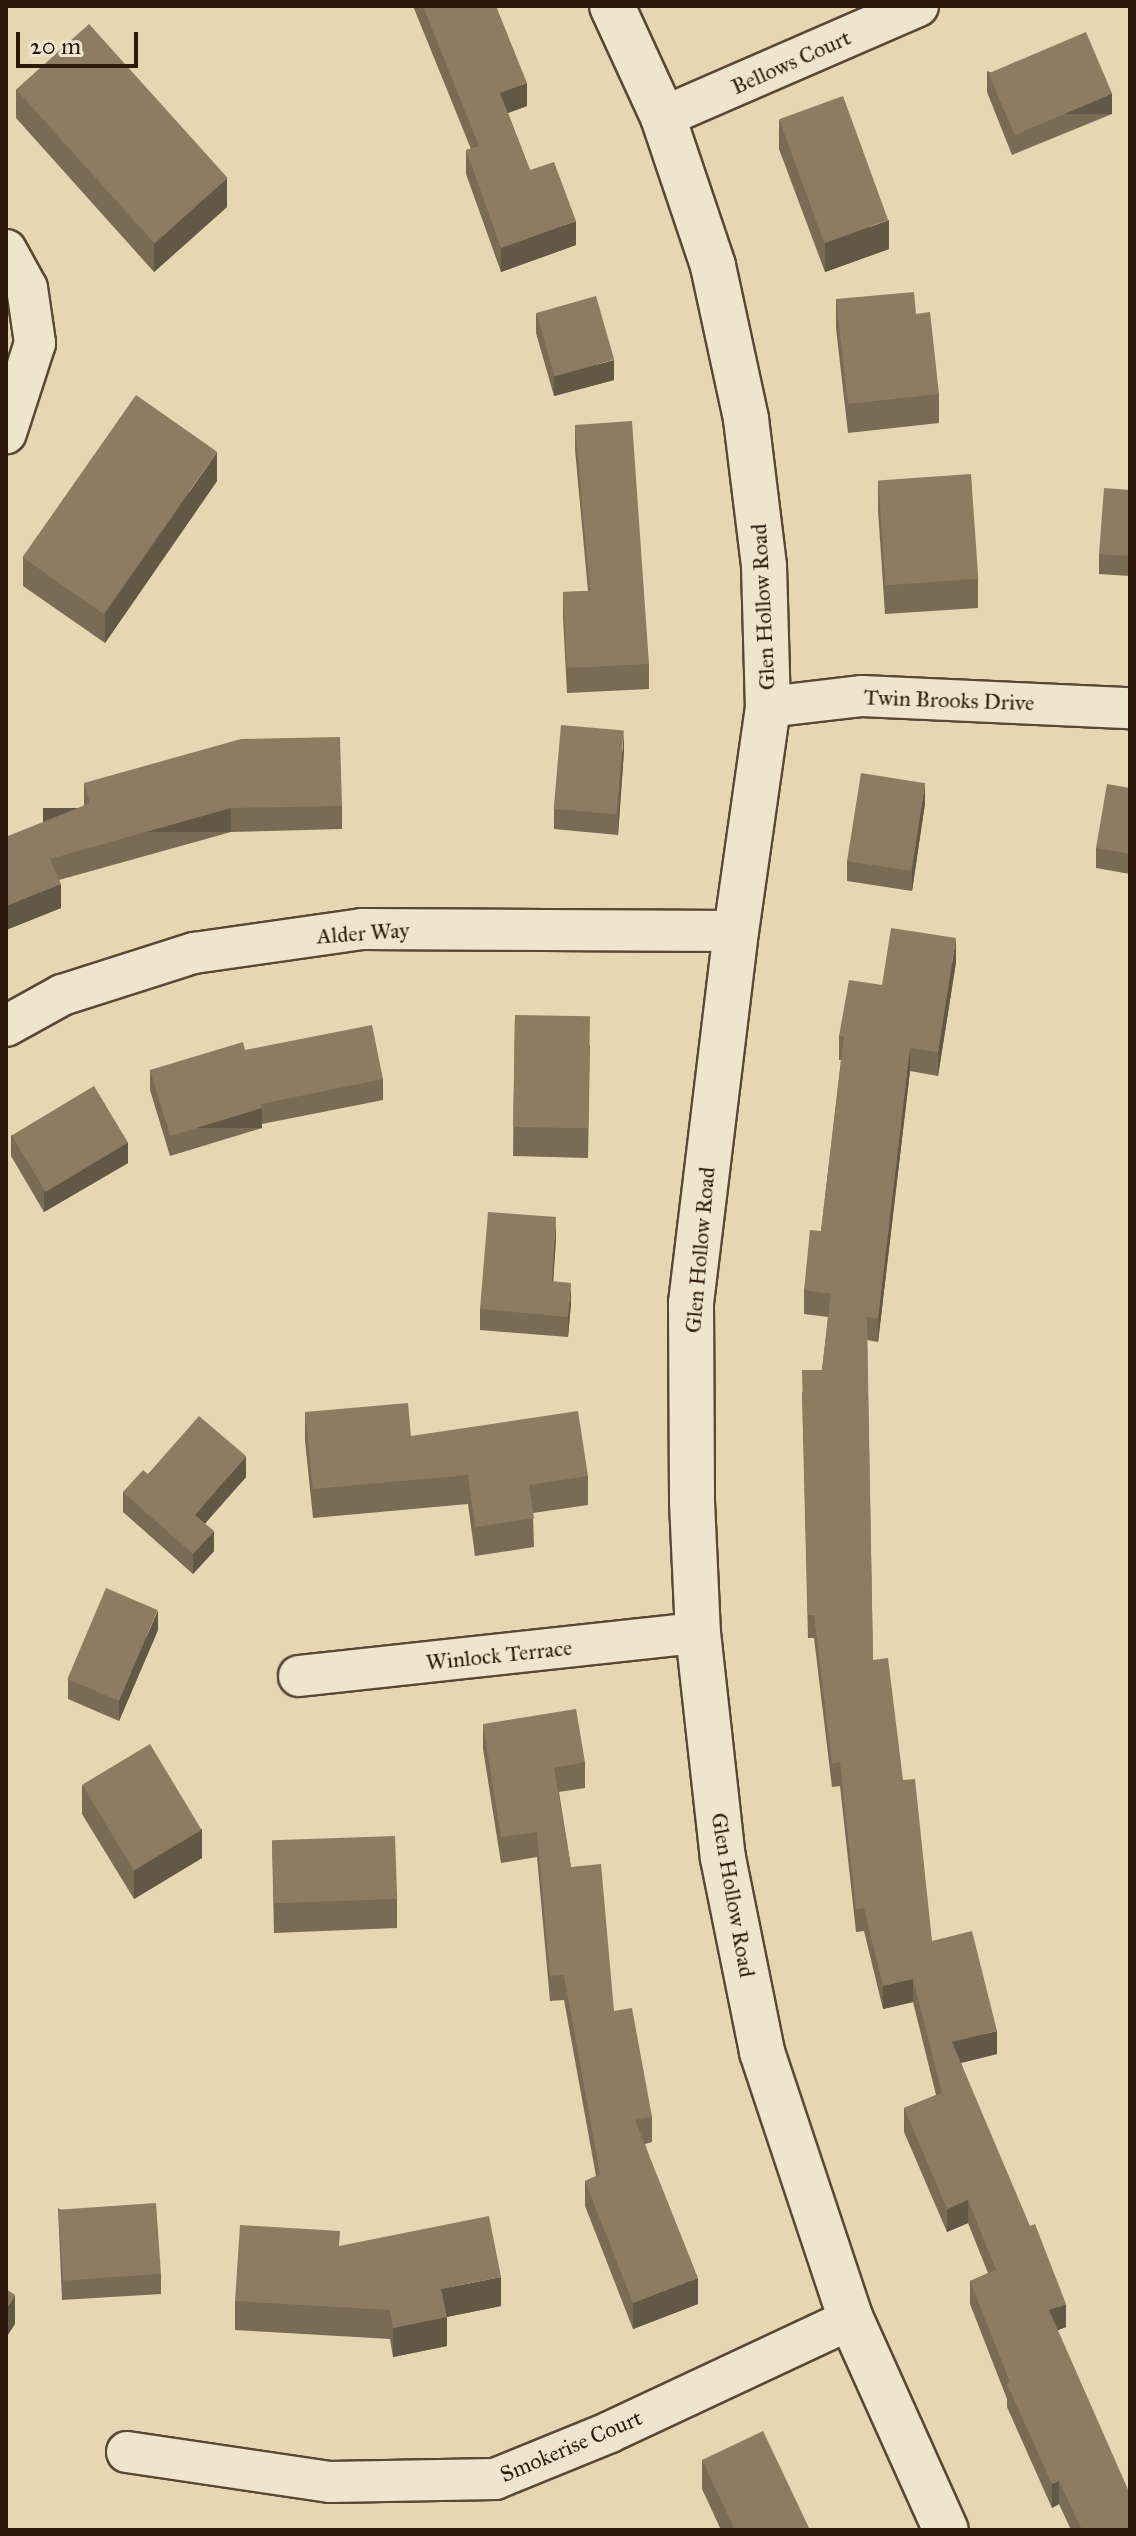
<!DOCTYPE html>
<html>
<head>
<meta charset="utf-8">
<style>
  body { margin:0 }
  #map { position:relative; width:1136px; height:2536px; overflow:hidden; background:#e6d7b2; font-family:"IM FELL Great Primer",serif }
  div>[style] { position:absolute }
  .roads { filter:drop-shadow(2px 0 #5a4835) drop-shadow(-2px 0 #5a4835) drop-shadow(0 2px #5a4835) drop-shadow(0 -2px #5a4835) }
  .minor>* { height:40px; margin:-20px; padding:0 20px; transform-origin:20px; border-radius:20px; background:#efe5cd }
  .tertiary>* { height:44px; margin:-22px; padding:0 22px; transform-origin:22px; border-radius:22px; background:#efe5cd }
  .wall>* { inset:0; background:#796b54 }
  .shaded-wall>* { inset:0; background:#635745; transform-origin:0 0 }
  .building>* { inset:0; background:#8d7c62; transform-origin:0 0 }
  span { translate:-50% -50%; white-space:nowrap; text-align:center; line-height:1.15; -webkit-text-stroke:7px #efe5cd; paint-order:stroke }
  .street-label { font-size:22px; color:#2c190b }
  .frame { position:absolute; inset:0; border:8px solid #2c190b; pointer-events:none }
  .scale { position:absolute; left:16px; top:32px; width:122px; height:36px; box-sizing:border-box; border:4px solid #2c190b; border-top:0; padding-left:10px; font-size:24px; line-height:28px; white-space:nowrap; color:#2c190b; -webkit-text-stroke:6px #efe5cd; paint-order:stroke }
</style>
</head>
<body>
<div id="map">
  <div class="roads">
    <div class="minor">
      <i style="left:663px;top:117px;width:278px;rotate:-23.5deg"></i>
      <i style="left:6px;top:250px;width:43px;rotate:61.1deg"></i>
      <i style="left:27px;top:288px;width:56px;rotate:81.7deg"></i>
      <i style="left:35px;top:343px;width:95px;rotate:107.9deg"></i>
      <i style="left:768px;top:707px;width:95px;rotate:-6.7deg"></i>
      <i style="left:862px;top:696px;width:268px;rotate:2.6deg"></i>
      <i style="left:6px;top:1026px;width:64px;rotate:-29deg"></i>
      <i style="left:62px;top:995px;width:139px;rotate:-17.7deg"></i>
      <i style="left:194px;top:953px;width:170px;rotate:-8.1deg"></i>
      <i style="left:362px;top:929px;width:374px;rotate:0.3deg"></i>
      <i style="left:299px;top:1676px;width:401px;rotate:-6.2deg"></i>
      <i style="left:127px;top:2452px;width:205px;rotate:8.4deg"></i>
      <i style="left:330px;top:2482px;width:165px;rotate:-1deg"></i>
      <i style="left:495px;top:2479px;width:124px;rotate:-22.2deg"></i>
      <i style="left:610px;top:2432px;width:266px;rotate:-25.1deg"></i>
    </div>
    <div class="tertiary">
      <i style="left:612px;top:6px;width:122px;rotate:65.3deg"></i>
      <i style="left:663px;top:117px;width:157px;rotate:71.4deg"></i>
      <i style="left:713px;top:266px;width:157px;rotate:77.8deg"></i>
      <i style="left:746px;top:419px;width:148px;rotate:83deg"></i>
      <i style="left:764px;top:566px;width:141px;rotate:88.4deg"></i>
      <i style="left:768px;top:707px;width:226px;rotate:98.1deg"></i>
      <i style="left:736px;top:931px;width:375px;rotate:96.9deg"></i>
      <i style="left:691px;top:1303px;width:199px;rotate:89.7deg"></i>
      <i style="left:692px;top:1502px;width:131px;rotate:87.4deg"></i>
      <i style="left:698px;top:1633px;width:226px;rotate:83.7deg"></i>
      <i style="left:723px;top:1858px;width:198px;rotate:78.6deg"></i>
      <i style="left:762px;top:2052px;width:281px;rotate:71.6deg"></i>
      <i style="left:851px;top:2319px;width:231px;rotate:65.8deg"></i>
    </div>
  </div>
  <div class="wall">
    <i style="clip-path:polygon(413px 6px,496px 6px,527px 106px,508px 113px,530px 170px,576px 245px,501px 272px,466px 174px,466px 150px,471px 149px)"></i>
    <i style="clip-path:polygon(987px 71px,1112px 114px,1012px 155px,987px 92px)"></i>
    <i style="clip-path:polygon(16px 89px,227px 207px,154px 272px,16px 118px)"></i>
    <i style="clip-path:polygon(779px 120px,889px 249px,825px 272px,779px 149px)"></i>
    <i style="clip-path:polygon(836px 299px,916px 314px,939px 394px,939px 423px,848px 433px,836px 328px)"></i>
    <i style="clip-path:polygon(536px 313px,614px 380px,554px 396px,536px 333px)"></i>
    <i style="clip-path:polygon(575px 425px,649px 664px,649px 689px,567px 693px,563px 618px,563px 592px,588px 591px,575px 450px)"></i>
    <i style="clip-path:polygon(217px 481px,105px 643px,23px 586px,23px 557px)"></i>
    <i style="clip-path:polygon(878px 481px,978px 579px,978px 608px,885px 614px,878px 510px)"></i>
    <i style="clip-path:polygon(1130px 490px,1130px 576px,1099px 574px,1099px 554px)"></i>
    <i style="clip-path:polygon(624px 750px,618px 835px,554px 829px,554px 809px)"></i>
    <i style="clip-path:polygon(84px 783px,342px 806px,342px 829px,231px 832px,59px 880px,61px 908px,6px 930px,6px 837px,84px 806px)"></i>
    <i style="clip-path:polygon(1130px 788px,1130px 874px,1096px 868px,1096px 848px)"></i>
    <i style="clip-path:polygon(925px 803px,912px 891px,847px 881px,847px 861px)"></i>
    <i style="clip-path:polygon(956px 962px,938px 1076px,910px 1071px,878px 1342px,867px 1340px,873px 1660px,903px 1780px,932px 1941px,997px 2054px,961px 2063px,1066px 2327px,1057px 2330px,1130px 2530px,1071px 2530px,1059px 2504px,1052px 2508px,1007px 2407px,1007px 2399px,970px 2304px,970px 2281px,988px 2273px,968px 2223px,947px 2232px,904px 2132px,904px 2108px,936px 2095px,913px 2002px,883px 2009px,864px 1931px,856px 1932px,840px 1786px,832px 1787px,814px 1638px,808px 1638px,802px 1393px,822px 1370px,828px 1317px,804px 1314px,804px 1290px,821px 1231px,841px 1060px,839px 1060px,839px 1036px,882px 985px)"></i>
    <i style="clip-path:polygon(515px 1015px,590px 1045px,588px 1158px,513px 1156px)"></i>
    <i style="clip-path:polygon(245px 1050px,383px 1079px,383px 1100px,262px 1124px,262px 1128px,170px 1156px,150px 1090px,150px 1070px)"></i>
    <i style="clip-path:polygon(11px 1135px,128px 1163px,44px 1212px,11px 1156px)"></i>
    <i style="clip-path:polygon(556px 1238px,553px 1281px,571px 1303px,568px 1337px,480px 1330px,480px 1309px)"></i>
    <i style="clip-path:polygon(305px 1412px,588px 1476px,588px 1505px,533px 1513px,534px 1547px,475px 1556px,468px 1504px,313px 1518px,305px 1441px)"></i>
    <i style="clip-path:polygon(148px 1474px,246px 1477px,205px 1523px,214px 1551px,193px 1574px,123px 1512px,123px 1492px)"></i>
    <i style="clip-path:polygon(158px 1630px,119px 1721px,68px 1699px,68px 1679px)"></i>
    <i style="clip-path:polygon(483px 1724px,585px 1762px,585px 1788px,559px 1792px,571px 1867px,614px 2011px,652px 2117px,652px 2142px,645px 2144px,698px 2304px,633px 2329px,585px 2206px,585px 2181px,596px 2176px,564px 2000px,550px 2001px,537px 1857px,501px 1863px,483px 1749px)"></i>
    <i style="clip-path:polygon(82px 1785px,202px 1858px,134px 1899px,82px 1814px)"></i>
    <i style="clip-path:polygon(272px 1841px,397px 1899px,397px 1928px,274px 1933px)"></i>
    <i style="clip-path:polygon(58px 2208px,161px 2274px,161px 2294px,62px 2300px)"></i>
    <i style="clip-path:polygon(340px 2246px,501px 2306px,447px 2317px,447px 2346px,393px 2357px,390px 2339px,235px 2330px,235px 2301px)"></i>
    <i style="clip-path:polygon(702px 2460px,810px 2530px,721px 2530px,702px 2489px)"></i>
  </div>
  <div class="shaded-wall">
    <i style="clip-path:polygon(527px 83px,527px 106px,500px 116px,500px 93px)"></i>
    <i style="left:1112px;top:94px;width:20px;height:108px;rotate:90deg"></i>
    <i style="clip-path:polygon(227px 178px,227px 207px,154px 272px,154px 243px)"></i>
    <i style="clip-path:polygon(889px 220px,889px 249px,825px 272px,825px 243px)"></i>
    <i style="clip-path:polygon(576px 221px,576px 245px,501px 272px,501px 248px)"></i>
    <i style="clip-path:polygon(614px 360px,614px 380px,554px 396px,554px 376px)"></i>
    <i style="clip-path:polygon(217px 452px,217px 481px,105px 643px,105px 614px)"></i>
    <i style="clip-path:polygon(624px 730px,624px 750px,618px 835px,618px 815px)"></i>
    <i style="clip-path:polygon(925px 783px,925px 803px,912px 891px,912px 871px)"></i>
    <i style="left:231px;top:808px;width:24px;height:188px;rotate:90deg"></i>
    <i style="clip-path:polygon(61px 884px,61px 908px,6px 930px,6px 906px)"></i>
    <i style="clip-path:polygon(956px 938px,956px 962px,938px 1076px,938px 1052px)"></i>
    <i style="clip-path:polygon(910px 1048px,910px 1071px,878px 1342px,878px 1318px)"></i>
    <i style="left:262px;top:1108px;width:20px;height:96px;rotate:90deg"></i>
    <i style="clip-path:polygon(128px 1142px,128px 1163px,44px 1212px,44px 1192px)"></i>
    <i style="clip-path:polygon(556px 1217px,556px 1238px,552px 1301px,552px 1281px)"></i>
    <i style="clip-path:polygon(571px 1283px,571px 1303px,568px 1337px,568px 1317px)"></i>
    <i style="clip-path:polygon(246px 1456px,246px 1477px,195px 1535px,195px 1515px)"></i>
    <i style="clip-path:polygon(214px 1531px,214px 1551px,193px 1574px,193px 1554px)"></i>
    <i style="clip-path:polygon(158px 1610px,158px 1630px,119px 1721px,119px 1701px)"></i>
    <i style="clip-path:polygon(202px 1829px,202px 1858px,134px 1899px,134px 1870px)"></i>
    <i style="clip-path:polygon(913px 1979px,913px 2002px,883px 2009px,883px 1986px)"></i>
    <i style="clip-path:polygon(997px 2031px,997px 2054px,952px 2065px,952px 2042px)"></i>
    <i style="clip-path:polygon(968px 2200px,968px 2223px,947px 2232px,947px 2209px)"></i>
    <i style="clip-path:polygon(501px 2277px,501px 2306px,441px 2318px,441px 2289px)"></i>
    <i style="clip-path:polygon(698px 2278px,698px 2304px,633px 2329px,633px 2303px)"></i>
    <i style="clip-path:polygon(15px 2295px,15px 2324px,6px 2338px,6px 2309px)"></i>
    <i style="clip-path:polygon(1066px 2304px,1066px 2327px,1049px 2334px,1049px 2310px)"></i>
    <i style="clip-path:polygon(447px 2317px,447px 2346px,393px 2357px,393px 2328px)"></i>
    <i style="clip-path:polygon(1059px 2481px,1059px 2504px,1052px 2508px,1052px 2484px)"></i>
  </div>
  <div class="building">
    <i style="clip-path:polygon(423px 6px,496px 6px,527px 83px,500px 93px,530px 170px,554px 162px,576px 221px,501px 248px,466px 150px,479px 146px)"></i>
    <i style="left:89px;top:24px;width:207px;height:98px;rotate:48deg"></i>
    <i style="left:1086px;top:32px;width:67px;height:106px;rotate:67deg"></i>
    <i style="left:843px;top:96px;width:132px;height:68px;rotate:70deg"></i>
    <i style="clip-path:polygon(914px 292px,916px 314px,930px 312px,939px 394px,848px 404px,836px 299px)"></i>
    <i style="left:596px;top:296px;width:66px;height:62px;rotate:74deg"></i>
    <i style="left:136px;top:395px;width:99px;height:198px;rotate:35deg"></i>
    <i style="clip-path:polygon(632px 421px,649px 664px,567px 668px,563px 592px,590px 591px,575px 425px)"></i>
    <i style="left:971px;top:474px;width:105px;height:93px;rotate:86deg"></i>
    <i style="clip-path:polygon(1104px 488px,1130px 490px,1130px 556px,1099px 554px)"></i>
    <i style="left:561px;top:725px;width:63px;height:84px;rotate:5deg"></i>
    <i style="clip-path:polygon(340px 737px,342px 806px,231px 808px,50px 859px,61px 884px,6px 906px,6px 837px,90px 803px,84px 783px,241px 739px)"></i>
    <i style="left:861px;top:773px;width:65px;height:89px;rotate:9deg"></i>
    <i style="clip-path:polygon(1107px 784px,1130px 788px,1130px 854px,1096px 848px)"></i>
    <i style="clip-path:polygon(891px 928px,956px 938px,938px 1052px,910px 1048px,878px 1318px,867px 1317px,873px 1660px,888px 1658px,903px 1780px,915px 1779px,932px 1941px,972px 1931px,997px 2031px,952px 2042px,1030px 2226px,1035px 2224px,1066px 2304px,1049px 2310px,1130px 2494px,1130px 2530px,1082px 2530px,1059px 2481px,1052px 2484px,1007px 2384px,1010px 2382px,970px 2281px,996px 2270px,968px 2200px,947px 2209px,904px 2108px,942px 2093px,913px 1979px,883px 1986px,864px 1908px,856px 1909px,840px 1762px,832px 1763px,814px 1615px,808px 1615px,802px 1370px,822px 1370px,831px 1294px,804px 1290px,810px 1230px,821px 1231px,844px 1037px,839px 1036px,849px 980px,882px 985px)"></i>
    <i style="left:515px;top:1015px;width:75px;height:112px;rotate:1deg"></i>
    <i style="clip-path:polygon(372px 1025px,383px 1079px,261px 1104px,262px 1108px,170px 1136px,150px 1070px,243px 1042px,245px 1050px)"></i>
    <i style="left:94px;top:1086px;width:66px;height:96px;rotate:59deg"></i>
    <i style="clip-path:polygon(488px 1212px,556px 1217px,552px 1281px,571px 1283px,568px 1317px,480px 1309px)"></i>
    <i style="clip-path:polygon(408px 1403px,411px 1436px,578px 1411px,588px 1476px,529px 1485px,534px 1518px,475px 1527px,468px 1475px,313px 1489px,305px 1412px)"></i>
    <i style="clip-path:polygon(199px 1416px,246px 1456px,195px 1515px,214px 1531px,193px 1554px,123px 1492px,143px 1470px,148px 1474px)"></i>
    <i style="left:106px;top:1588px;width:56px;height:99px;rotate:23deg"></i>
    <i style="clip-path:polygon(576px 1709px,585px 1762px,554px 1768px,571px 1867px,601px 1864px,614px 2011px,632px 2008px,652px 2117px,635px 2120px,698px 2278px,633px 2303px,585px 2181px,600px 2175px,564px 1975px,550px 1976px,537px 1832px,501px 1837px,483px 1724px)"></i>
    <i style="left:150px;top:1744px;width:100px;height:79px;rotate:59deg"></i>
    <i style="left:395px;top:1836px;width:63px;height:123px;rotate:88deg"></i>
    <i style="left:156px;top:2203px;width:71px;height:98px;rotate:86deg"></i>
    <i style="clip-path:polygon(489px 2216px,501px 2277px,441px 2289px,447px 2317px,393px 2328px,390px 2310px,235px 2301px,240px 2225px,340px 2231px,339px 2246px)"></i>
    <i style="clip-path:polygon(6px 2289px,15px 2295px,6px 2309px)"></i>
    <i style="clip-path:polygon(763px 2431px,810px 2530px,735px 2530px,702px 2460px)"></i>
  </div>
  <div class="street-label">
    <span style="left:791px;top:62px;rotate:-24deg">Bellows Court</span>
    <span style="left:763px;top:607px;rotate:-93deg">Glen Hollow Road</span>
    <span style="left:949px;top:700px;rotate:2deg">Twin Brooks Drive</span>
    <span style="left:363px;top:933px;rotate:-4deg">Alder Way</span>
    <span style="left:700px;top:1250px;rotate:-85deg">Glen Hollow Road</span>
    <span style="left:499px;top:1655px;rotate:-6deg">Winlock Terrace</span>
    <span style="left:733px;top:1895px;rotate:80deg">Glen Hollow Road</span>
    <span style="left:571px;top:2446px;rotate:-23deg">Smokerise Court</span>
  </div>
  <div class="frame"></div>
  <div class="scale">20 m</div>
</div>
</body>
</html>
